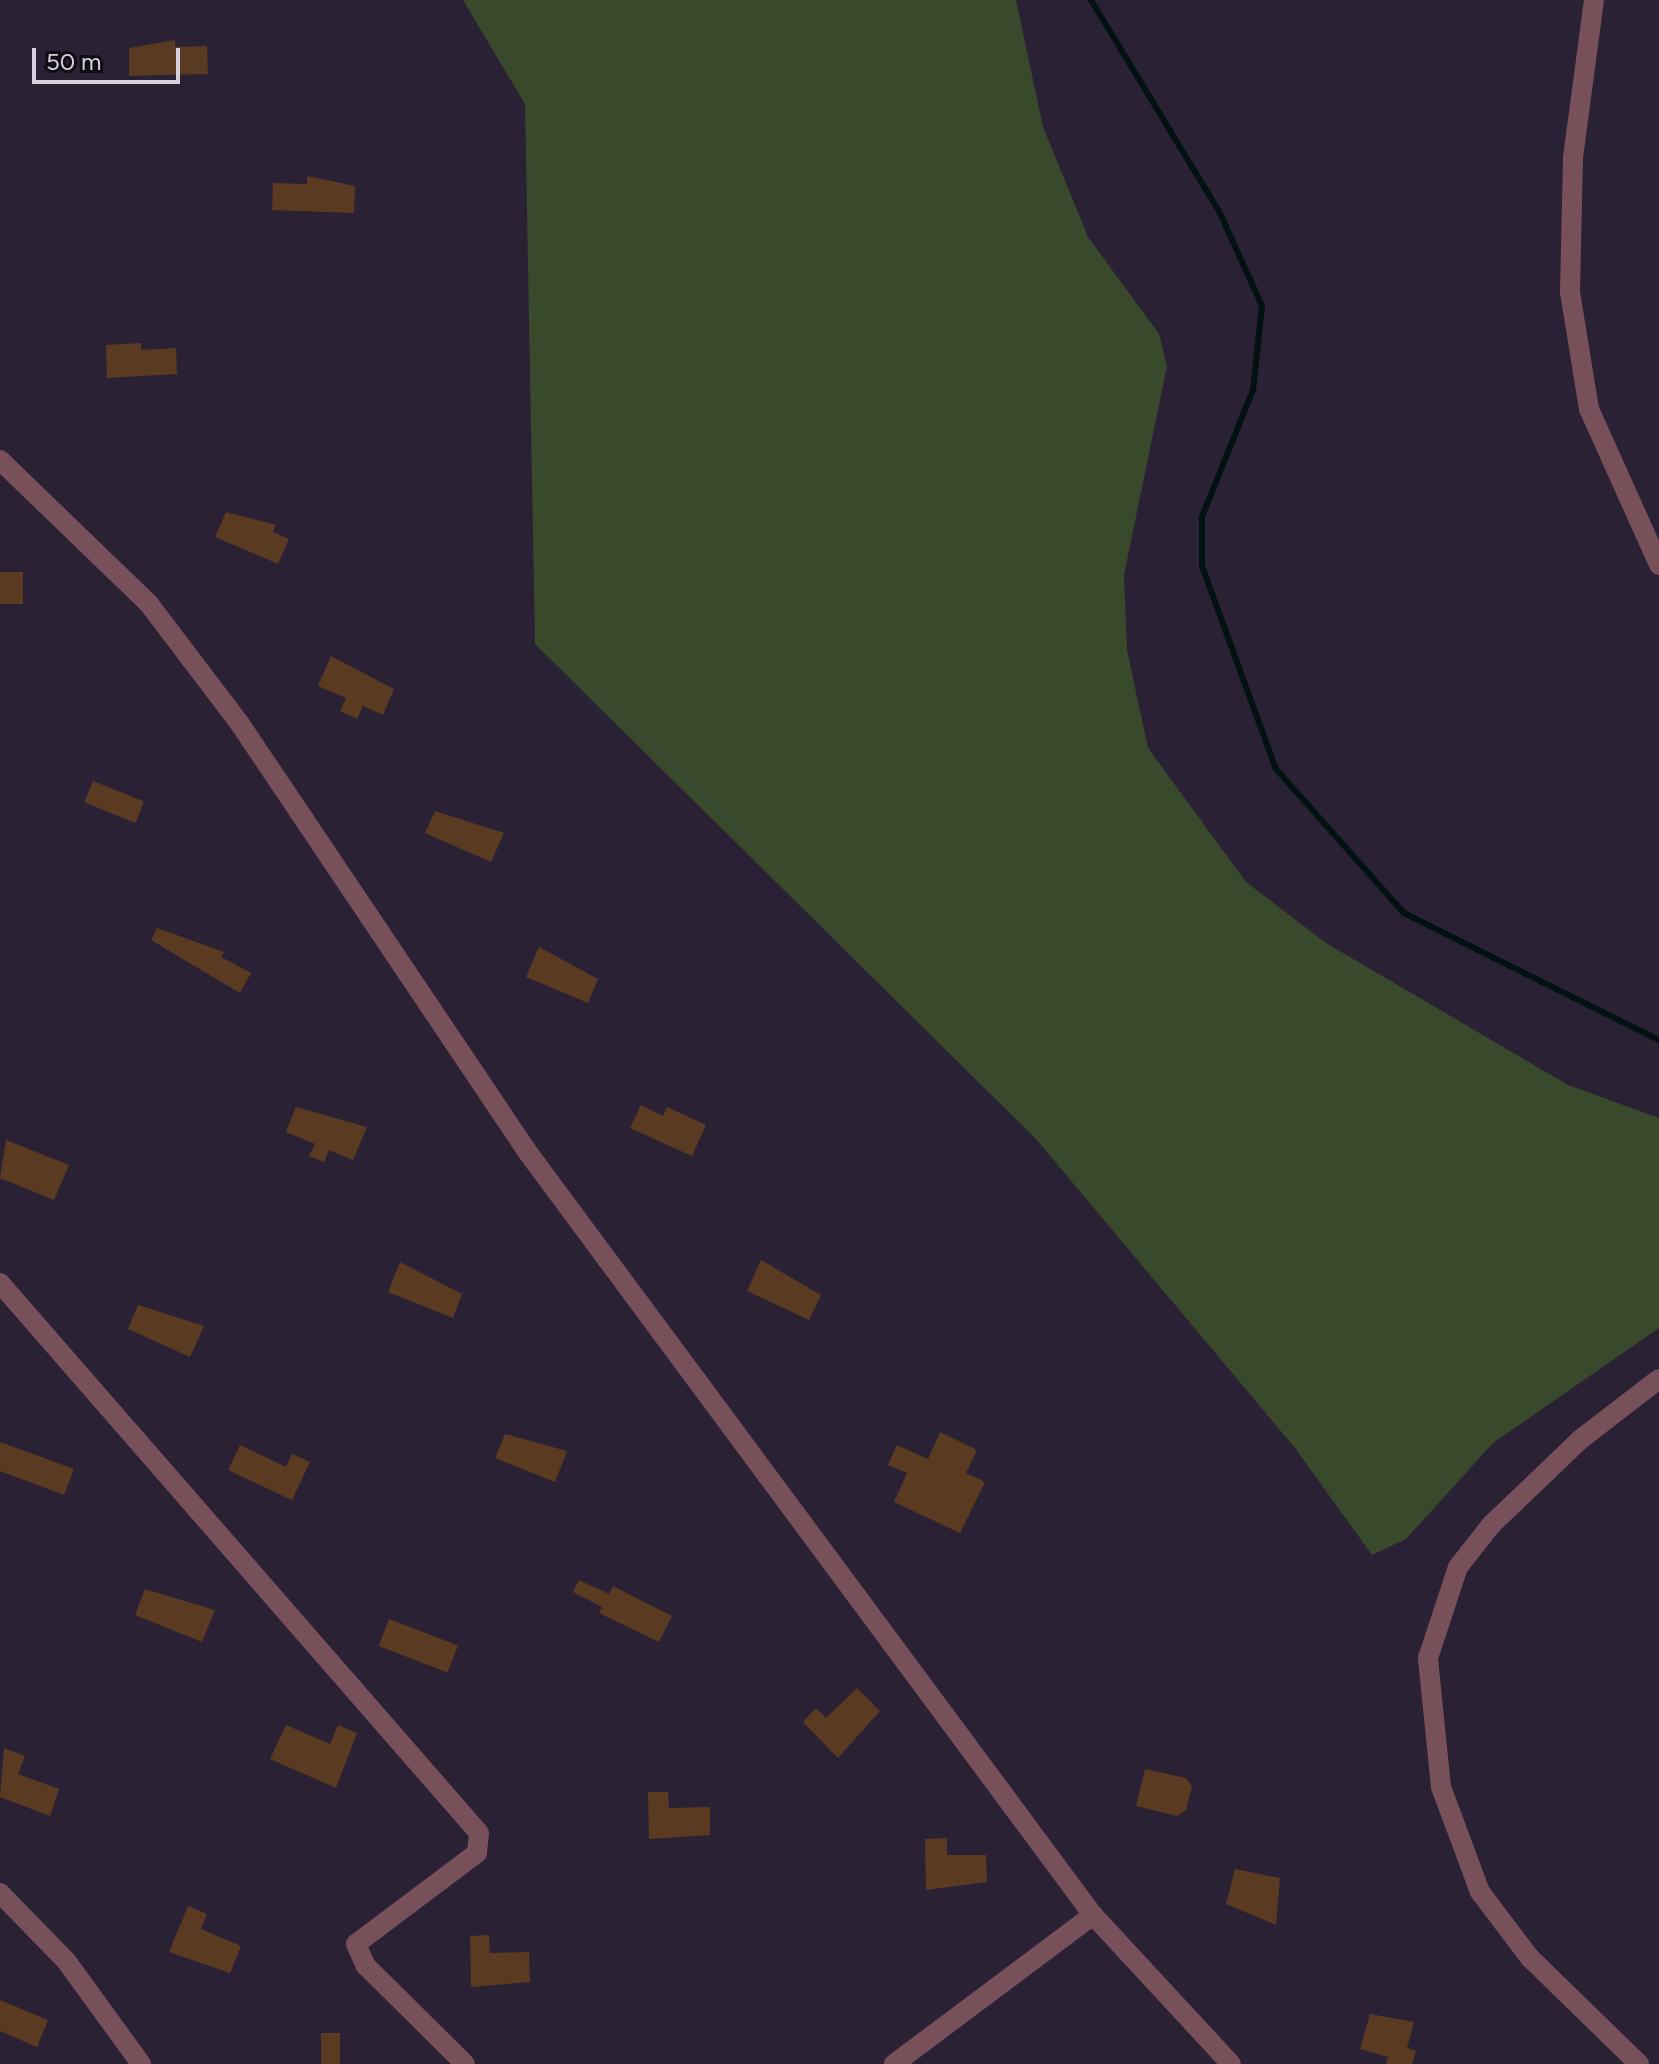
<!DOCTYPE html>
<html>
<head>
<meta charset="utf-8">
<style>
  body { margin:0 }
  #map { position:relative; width:1659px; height:2064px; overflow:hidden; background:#2b2134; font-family:Figtree,sans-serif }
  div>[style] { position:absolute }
  .green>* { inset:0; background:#39492b }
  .stream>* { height:6px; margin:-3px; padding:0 3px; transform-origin:3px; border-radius:3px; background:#021212 }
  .building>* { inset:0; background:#5a3a21; transform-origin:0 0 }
  .street>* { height:20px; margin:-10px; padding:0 10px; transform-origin:10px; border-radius:10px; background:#775059 }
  span { translate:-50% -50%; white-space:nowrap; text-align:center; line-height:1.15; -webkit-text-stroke:8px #110d15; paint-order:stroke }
  .scale { position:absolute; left:32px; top:48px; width:148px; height:36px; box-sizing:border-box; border:4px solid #d7d0dd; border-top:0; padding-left:10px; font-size:24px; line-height:28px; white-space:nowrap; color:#d7d0dd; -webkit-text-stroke:6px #110d15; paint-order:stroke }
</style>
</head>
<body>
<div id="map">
  <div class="green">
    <i style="clip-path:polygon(463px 0,1016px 0,1043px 127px,1088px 237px,1159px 334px,1167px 366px,1124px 575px,1127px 650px,1148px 748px,1246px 882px,1326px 943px,1568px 1085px,1659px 1118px,1659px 1328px,1493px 1443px,1406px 1539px,1372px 1555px,1295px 1448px,1036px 1139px,535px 644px,525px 104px)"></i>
  </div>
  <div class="stream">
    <i style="left:1091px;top:0;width:247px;rotate:58.8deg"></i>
    <i style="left:1219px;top:211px;width:104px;rotate:65.6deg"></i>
    <i style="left:1262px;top:306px;width:84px;rotate:96.1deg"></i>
    <i style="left:1253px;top:390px;width:137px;rotate:111.9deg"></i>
    <i style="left:1202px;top:517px;width:49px;rotate:90deg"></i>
    <i style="left:1202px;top:566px;width:216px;rotate:70deg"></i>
    <i style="left:1276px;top:769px;width:193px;rotate:48.4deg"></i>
    <i style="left:1404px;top:913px;width:285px;rotate:26.5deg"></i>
  </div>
  <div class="building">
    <i style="clip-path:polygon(175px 40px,175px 47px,207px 46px,208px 74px,129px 76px,129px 48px)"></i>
    <i style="clip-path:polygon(307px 176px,355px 186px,354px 213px,272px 210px,273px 183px,307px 184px)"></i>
    <i style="clip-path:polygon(141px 343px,141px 350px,176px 348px,177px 374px,107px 378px,106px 345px)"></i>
    <i style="clip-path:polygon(226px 512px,276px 525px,273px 532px,289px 539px,278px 564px,215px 537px)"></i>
    <i style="left:0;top:572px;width:23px;height:32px"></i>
    <i style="clip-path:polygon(331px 656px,394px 689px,383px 715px,363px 706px,357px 719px,340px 711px,346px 698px,318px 686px)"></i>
    <i style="left:93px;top:781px;width:55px;height:23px;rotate:22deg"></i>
    <i style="clip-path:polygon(435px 811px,504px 833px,491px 862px,425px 833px)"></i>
    <i style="clip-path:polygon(157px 928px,224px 952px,221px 957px,251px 973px,240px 993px,151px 940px)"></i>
    <i style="clip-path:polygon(539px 947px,598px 979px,588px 1003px,526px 977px)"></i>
    <i style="clip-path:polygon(641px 1105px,663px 1116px,667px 1107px,706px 1125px,692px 1156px,630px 1128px)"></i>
    <i style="clip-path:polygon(296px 1107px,367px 1127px,353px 1160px,329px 1150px,324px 1162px,309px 1156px,315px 1144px,286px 1132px)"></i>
    <i style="clip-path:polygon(6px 1140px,69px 1165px,54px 1200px,0 1178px)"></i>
    <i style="clip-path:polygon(761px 1260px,821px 1295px,809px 1320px,747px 1291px)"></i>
    <i style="clip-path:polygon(400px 1262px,462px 1294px,453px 1318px,388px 1292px)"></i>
    <i style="clip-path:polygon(138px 1305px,204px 1326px,190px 1357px,128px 1329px)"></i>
    <i style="clip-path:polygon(940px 1432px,977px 1450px,966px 1473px,985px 1482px,960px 1533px,894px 1502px,907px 1473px,888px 1465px,897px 1445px,928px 1459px)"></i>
    <i style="clip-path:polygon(505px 1434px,567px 1451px,555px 1482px,495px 1458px)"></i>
    <i style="clip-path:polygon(0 1442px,74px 1469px,64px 1495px,0 1471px)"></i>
    <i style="clip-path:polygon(240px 1445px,286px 1467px,292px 1454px,310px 1462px,292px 1500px,228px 1470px)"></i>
    <i style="clip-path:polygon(579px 1580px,609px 1594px,613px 1586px,672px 1616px,659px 1642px,599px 1613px,602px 1607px,573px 1592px)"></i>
    <i style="clip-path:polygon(145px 1589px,215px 1610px,202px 1642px,135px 1615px)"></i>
    <i style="left:389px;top:1619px;width:74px;height:29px;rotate:21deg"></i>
    <i style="clip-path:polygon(857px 1688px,880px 1711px,838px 1758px,803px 1722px,816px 1708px,826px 1718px)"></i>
    <i style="clip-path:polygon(286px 1725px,330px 1744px,338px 1725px,357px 1733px,336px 1788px,270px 1759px)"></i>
    <i style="clip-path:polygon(4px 1748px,25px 1756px,18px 1774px,59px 1789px,50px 1816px,0 1797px)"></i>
    <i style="clip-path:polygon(1145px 1769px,1186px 1778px,1192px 1786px,1186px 1810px,1177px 1816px,1136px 1806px)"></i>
    <i style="clip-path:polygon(648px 1792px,668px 1792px,669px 1808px,710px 1807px,710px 1835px,649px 1839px)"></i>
    <i style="clip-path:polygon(947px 1838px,947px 1855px,986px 1855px,987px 1882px,926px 1890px,925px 1839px)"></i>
    <i style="clip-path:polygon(1235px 1869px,1280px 1878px,1276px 1925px,1226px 1904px)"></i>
    <i style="clip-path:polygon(188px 1906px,207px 1914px,201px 1929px,241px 1946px,230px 1973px,169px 1952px)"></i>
    <i style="clip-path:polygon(489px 1935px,490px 1953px,529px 1952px,530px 1982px,471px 1987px,470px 1936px)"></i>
    <i style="clip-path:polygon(0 2000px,48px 2020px,37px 2047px,0 2031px)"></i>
    <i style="clip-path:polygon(1370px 2014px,1414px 2022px,1407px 2048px,1416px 2051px,1412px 2064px,1386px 2064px,1388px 2057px,1360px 2049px)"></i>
    <i style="left:321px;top:2033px;width:19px;height:31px"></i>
  </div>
  <div class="street">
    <i style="left:1594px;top:0;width:159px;rotate:97.6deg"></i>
    <i style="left:1573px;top:158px;width:134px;rotate:91.3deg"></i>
    <i style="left:1570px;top:292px;width:119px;rotate:80.8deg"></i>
    <i style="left:1589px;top:409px;width:171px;rotate:65.8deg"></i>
    <i style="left:0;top:460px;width:207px;rotate:44deg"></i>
    <i style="left:149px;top:604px;width:151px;rotate:52.8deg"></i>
    <i style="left:240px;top:724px;width:518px;rotate:56.1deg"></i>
    <i style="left:529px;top:1154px;width:947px;rotate:53.46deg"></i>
    <i style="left:1093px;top:1915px;width:203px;rotate:47.2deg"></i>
    <i style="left:0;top:1283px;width:729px;rotate:48.95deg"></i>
    <i style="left:479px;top:1833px;width:20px;rotate:96deg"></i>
    <i style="left:477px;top:1853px;width:151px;rotate:143.1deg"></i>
    <i style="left:356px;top:1944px;width:24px;rotate:66deg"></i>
    <i style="left:366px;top:1966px;width:139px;rotate:44.7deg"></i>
    <i style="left:0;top:1893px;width:96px;rotate:45.8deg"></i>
    <i style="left:67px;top:1962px;width:126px;rotate:54deg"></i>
    <i style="left:894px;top:2064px;width:249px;rotate:-36.8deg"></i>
    <i style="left:1639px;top:2064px;width:152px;rotate:-135.8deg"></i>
    <i style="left:1530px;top:1958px;width:83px;rotate:-127.1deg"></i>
    <i style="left:1480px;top:1892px;width:112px;rotate:-110.4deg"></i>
    <i style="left:1441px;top:1787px;width:130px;rotate:-95.8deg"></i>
    <i style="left:1428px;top:1658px;width:96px;rotate:-71.8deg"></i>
    <i style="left:1458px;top:1567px;width:53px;rotate:-51.8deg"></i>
    <i style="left:1491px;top:1525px;width:124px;rotate:-43.7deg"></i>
    <i style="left:1581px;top:1439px;width:98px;rotate:-37.6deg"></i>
  </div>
  <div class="scale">50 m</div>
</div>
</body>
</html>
